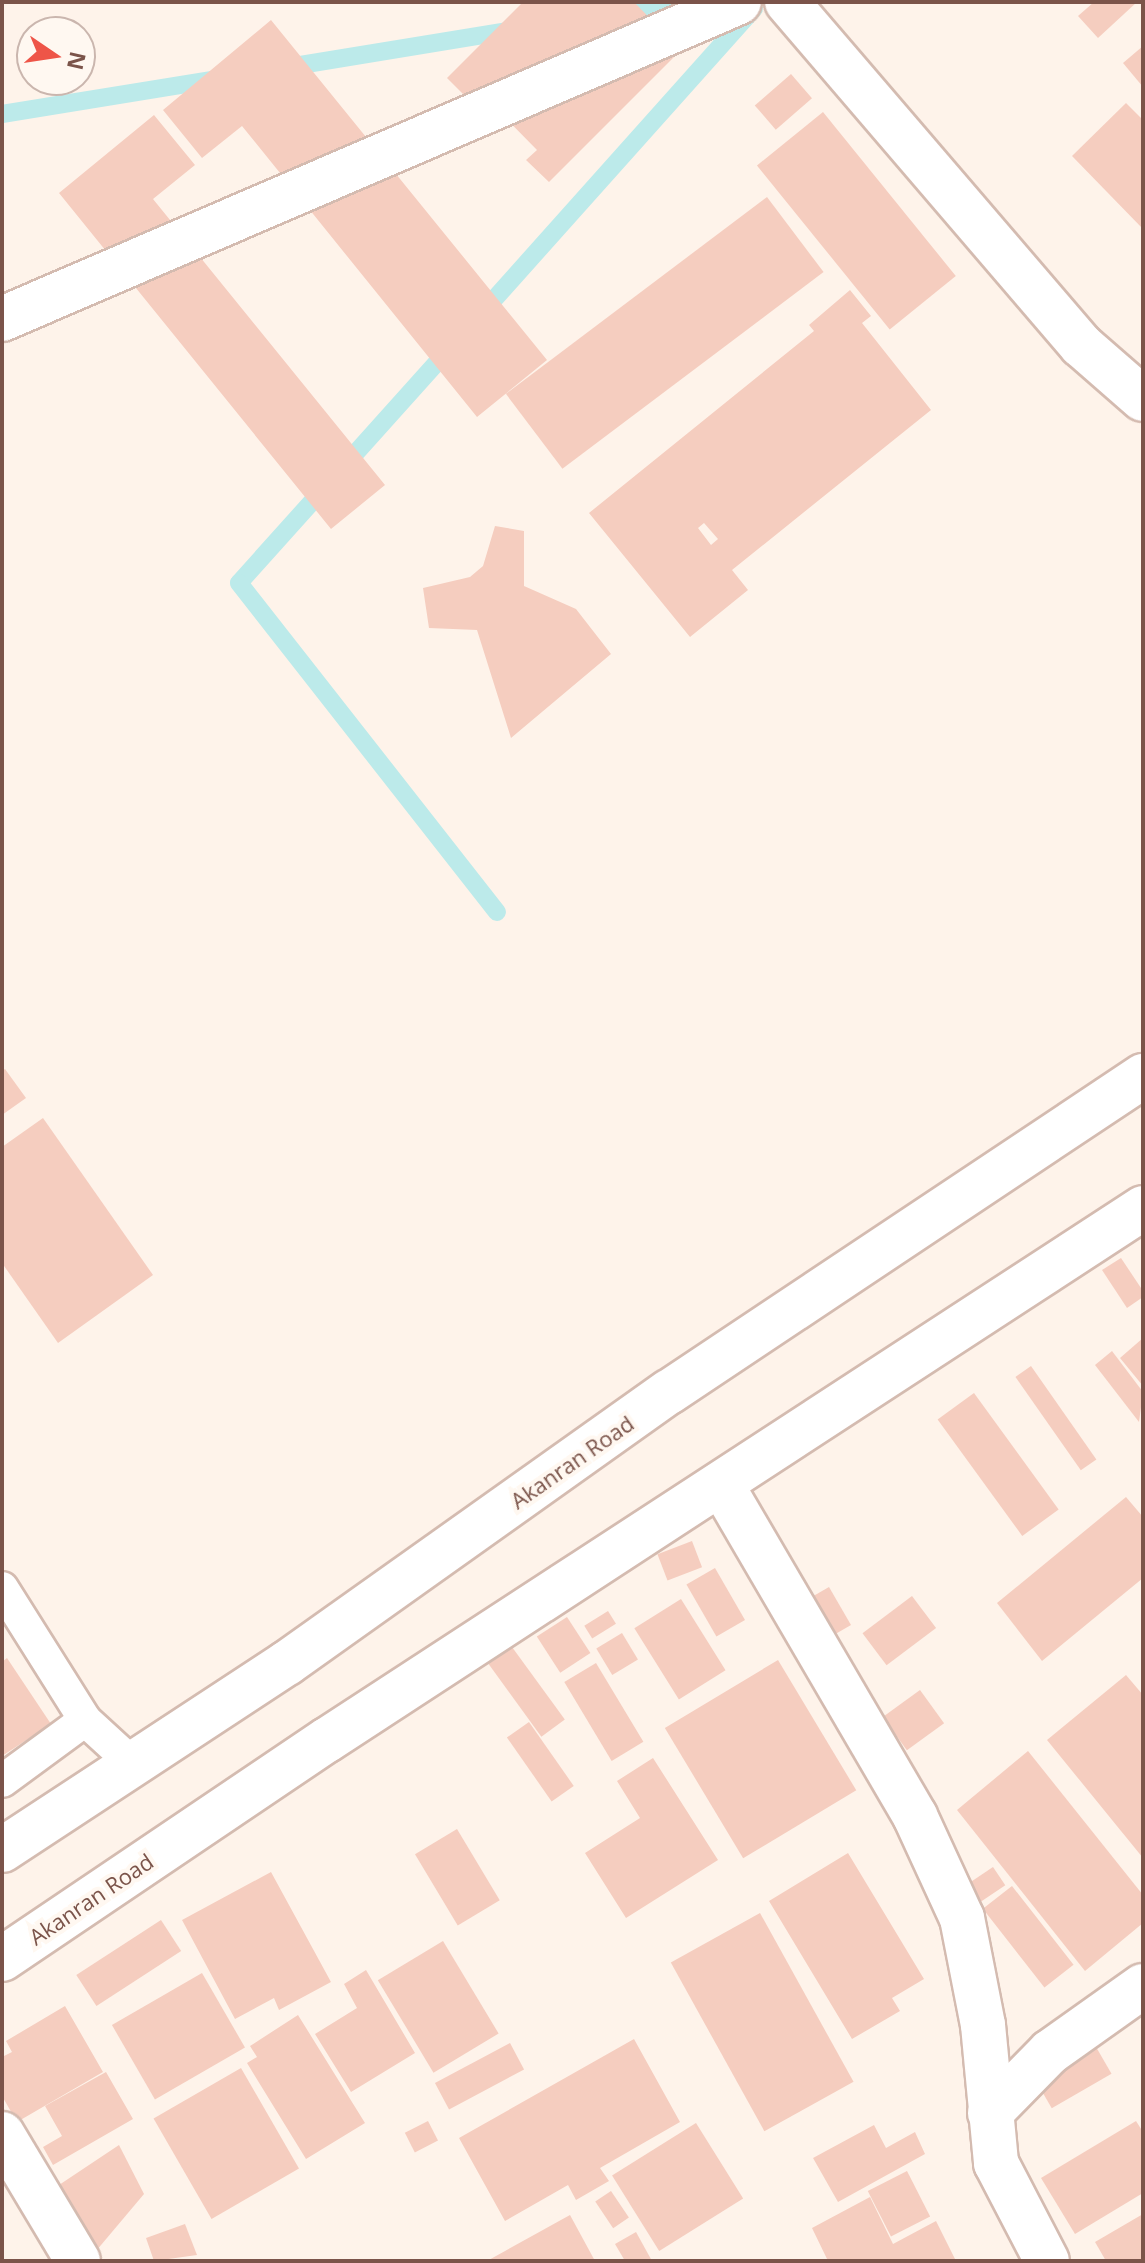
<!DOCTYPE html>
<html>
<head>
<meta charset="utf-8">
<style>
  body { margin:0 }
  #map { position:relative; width:1145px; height:2263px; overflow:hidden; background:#fef3ea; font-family:"Open Sans",sans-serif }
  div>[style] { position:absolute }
  .stream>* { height:18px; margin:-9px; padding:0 9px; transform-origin:9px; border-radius:9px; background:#bceaea }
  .building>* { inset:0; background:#f5cdbf; transform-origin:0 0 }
  .roads { filter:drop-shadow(2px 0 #d4bbb0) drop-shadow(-2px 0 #d4bbb0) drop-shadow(0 2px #d4bbb0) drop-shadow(0 -2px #d4bbb0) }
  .lane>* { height:32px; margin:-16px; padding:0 16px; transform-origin:16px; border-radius:16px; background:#fff }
  .street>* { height:44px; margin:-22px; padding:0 22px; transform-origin:22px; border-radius:22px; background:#fff }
  .secondary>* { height:44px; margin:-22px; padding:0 22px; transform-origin:22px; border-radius:22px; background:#fff }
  span { translate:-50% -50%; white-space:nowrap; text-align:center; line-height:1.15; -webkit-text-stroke:8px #fff8f1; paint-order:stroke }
  .street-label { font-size:22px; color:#7b544a }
  .frame { position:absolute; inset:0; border:4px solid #7b544a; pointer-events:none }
  .north { position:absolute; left:16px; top:16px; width:80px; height:80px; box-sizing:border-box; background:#fff8f1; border:2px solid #cab6ae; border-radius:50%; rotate:103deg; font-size:22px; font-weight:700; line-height:32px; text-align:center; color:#7b544a }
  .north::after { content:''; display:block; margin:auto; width:28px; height:36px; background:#ee5548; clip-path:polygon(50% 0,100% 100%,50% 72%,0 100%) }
</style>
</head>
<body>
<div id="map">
  <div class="stream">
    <i style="left:618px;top:13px;width:65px;rotate:-9.8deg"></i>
    <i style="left:282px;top:68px;width:235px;rotate:-9.3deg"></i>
    <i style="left:2px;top:114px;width:219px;rotate:-9.2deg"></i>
    <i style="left:480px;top:315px;width:411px;rotate:-48.2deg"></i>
    <i style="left:449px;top:349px;width:314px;rotate:131.9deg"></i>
    <i style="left:239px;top:583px;width:418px;rotate:51.9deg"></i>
  </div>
  <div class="building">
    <i style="clip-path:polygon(523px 2px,634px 2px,681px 50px,549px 182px,526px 160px,537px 150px,488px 100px,478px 109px,447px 78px)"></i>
    <i style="clip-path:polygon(1094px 2px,1137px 2px,1098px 38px,1078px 16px)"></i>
    <i style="clip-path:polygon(271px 20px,547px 360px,477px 417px,242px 126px,202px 158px,163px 110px)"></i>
    <i style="clip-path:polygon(1143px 46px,1143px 87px,1123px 63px)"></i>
    <i style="left:791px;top:74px;width:32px;height:48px;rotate:49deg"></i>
    <i style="clip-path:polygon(1126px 103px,1143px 120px,1143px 229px,1072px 156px)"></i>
    <i style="left:823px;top:112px;width:211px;height:85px;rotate:51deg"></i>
    <i style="clip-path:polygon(154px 115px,195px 165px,153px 199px,385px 485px,331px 529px,59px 193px)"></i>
    <i style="left:767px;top:197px;width:94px;height:327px;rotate:53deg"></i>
    <i style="clip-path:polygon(evenodd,850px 290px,871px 316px,862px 323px,931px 410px,732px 570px,748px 590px,690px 637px,589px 513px,814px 331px,809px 325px,850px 290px,704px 523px,718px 539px,711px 545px,698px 528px,704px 523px)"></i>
    <i style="clip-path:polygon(495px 526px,524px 531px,524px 586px,576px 609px,611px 654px,511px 738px,477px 630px,429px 628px,423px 588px,470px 577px,483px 566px)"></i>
    <i style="clip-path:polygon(5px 1069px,26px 1098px,2px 1115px,2px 1071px)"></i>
    <i style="clip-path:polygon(43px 1118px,153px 1275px,58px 1343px,2px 1263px,2px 1147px)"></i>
    <i style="clip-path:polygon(1121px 1258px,1143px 1291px,1143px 1297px,1127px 1308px,1102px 1270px)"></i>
    <i style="clip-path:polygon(1143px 1338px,1143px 1386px,1120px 1358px)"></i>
    <i style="clip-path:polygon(1112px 1351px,1143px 1392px,1139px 1422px,1095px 1365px)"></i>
    <i style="left:1031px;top:1366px;width:114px;height:19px;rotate:55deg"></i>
    <i style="left:974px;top:1393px;width:144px;height:45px;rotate:54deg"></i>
    <i style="clip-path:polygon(1126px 1497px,1143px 1517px,1143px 1578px,1042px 1661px,997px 1603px)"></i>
    <i style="left:692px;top:1541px;width:28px;height:37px;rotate:69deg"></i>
    <i style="left:715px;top:1568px;width:60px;height:33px;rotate:60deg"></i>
    <i style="left:829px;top:1587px;width:44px;height:31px;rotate:60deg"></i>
    <i style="left:912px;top:1596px;width:40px;height:62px;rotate:53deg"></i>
    <i style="left:681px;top:1599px;width:84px;height:55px;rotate:58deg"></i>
    <i style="left:608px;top:1611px;width:15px;height:28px;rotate:58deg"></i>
    <i style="left:567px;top:1617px;width:43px;height:36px;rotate:57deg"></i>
    <i style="left:499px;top:1629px;width:112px;height:29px;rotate:54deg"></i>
    <i style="left:622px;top:1633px;width:31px;height:30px;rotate:59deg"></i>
    <i style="clip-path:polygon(7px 1658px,51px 1724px,2px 1756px,2px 1662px)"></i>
    <i style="left:778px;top:1660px;width:152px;height:132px;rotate:59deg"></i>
    <i style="left:596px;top:1663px;width:92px;height:37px;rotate:59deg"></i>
    <i style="clip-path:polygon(1126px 1675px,1143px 1695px,1143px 1858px,1047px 1740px)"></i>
    <i style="left:920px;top:1690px;width:41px;height:46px;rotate:54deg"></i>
    <i style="left:529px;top:1722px;width:78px;height:27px;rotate:55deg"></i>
    <i style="clip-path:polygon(1028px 1751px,1143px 1895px,1143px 1923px,1085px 1971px,957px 1810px)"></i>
    <i style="clip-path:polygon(653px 1758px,718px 1860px,626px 1918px,585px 1853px,640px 1818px,617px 1781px)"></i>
    <i style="left:457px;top:1829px;width:83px;height:49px;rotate:59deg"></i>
    <i style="clip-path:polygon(848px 1853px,924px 1979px,892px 1998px,900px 2011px,852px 2039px,769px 1901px)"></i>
    <i style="left:993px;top:1867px;width:22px;height:31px;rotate:56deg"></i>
    <i style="clip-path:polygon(271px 1872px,331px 1982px,279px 2010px,274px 1998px,235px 2019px,182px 1920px)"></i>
    <i style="left:1012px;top:1886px;width:100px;height:37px;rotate:52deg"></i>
    <i style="left:760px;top:1913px;width:193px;height:102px;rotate:61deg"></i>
    <i style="left:161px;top:1920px;width:37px;height:101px;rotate:57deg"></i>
    <i style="left:443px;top:1941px;width:108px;height:76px;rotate:59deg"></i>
    <i style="clip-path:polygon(366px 1970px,415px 2053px,351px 2092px,315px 2034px,357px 2008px,344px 1984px)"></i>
    <i style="left:202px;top:1973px;width:86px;height:104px;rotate:60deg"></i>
    <i style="clip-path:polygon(65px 2006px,103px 2072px,17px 2122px,2px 2096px,2px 2057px,12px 2052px,6px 2041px)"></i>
    <i style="clip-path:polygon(298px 2015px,365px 2123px,306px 2159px,247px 2063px,257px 2057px,250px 2046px)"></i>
    <i style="clip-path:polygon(634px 2039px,680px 2122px,600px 2168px,609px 2181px,576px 2200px,568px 2185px,505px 2221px,459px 2138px)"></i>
    <i style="left:1092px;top:2040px;width:39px;height:69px;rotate:60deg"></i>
    <i style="left:510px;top:2043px;width:30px;height:85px;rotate:62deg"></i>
    <i style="left:241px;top:2068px;width:116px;height:101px;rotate:60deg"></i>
    <i style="clip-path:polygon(106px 2072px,133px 2119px,53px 2165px,43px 2147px,62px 2136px,45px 2106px)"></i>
    <i style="left:428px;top:2121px;width:22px;height:26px;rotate:63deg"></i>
    <i style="clip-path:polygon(1136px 2121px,1143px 2132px,1143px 2193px,1075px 2234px,1041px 2178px)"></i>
    <i style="left:696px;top:2123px;width:89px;height:99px;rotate:58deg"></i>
    <i style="clip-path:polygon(874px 2125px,886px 2148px,915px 2132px,925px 2154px,838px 2202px,813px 2158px)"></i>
    <i style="clip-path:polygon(119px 2145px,144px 2194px,96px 2251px,59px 2185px)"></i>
    <i style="left:907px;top:2171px;width:51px;height:44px;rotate:63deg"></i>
    <i style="left:611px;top:2191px;width:32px;height:19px;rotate:56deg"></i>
    <i style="clip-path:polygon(870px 2197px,893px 2244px,936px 2221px,956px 2261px,828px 2261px,812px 2228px)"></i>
    <i style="clip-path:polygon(1143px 2214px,1143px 2261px,1106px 2261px,1095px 2242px)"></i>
    <i style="clip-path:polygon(570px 2215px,595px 2261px,487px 2261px)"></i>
    <i style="clip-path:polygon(185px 2224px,197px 2255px,154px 2261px,146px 2238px)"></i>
    <i style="clip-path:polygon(636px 2232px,652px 2261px,625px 2261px,615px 2244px)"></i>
  </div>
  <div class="roads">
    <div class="lane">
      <i style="left:2px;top:1588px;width:156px;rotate:57.8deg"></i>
      <i style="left:85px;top:1720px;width:64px;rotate:42.5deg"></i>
      <i style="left:2px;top:1781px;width:103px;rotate:-36.3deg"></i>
    </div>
    <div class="street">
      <i style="left:2px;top:319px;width:802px;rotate:-23.27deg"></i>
      <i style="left:721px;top:1484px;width:385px;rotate:59.7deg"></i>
      <i style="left:915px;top:1816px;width:112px;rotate:65.3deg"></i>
      <i style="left:962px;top:1918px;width:109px;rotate:78.9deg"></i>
      <i style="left:983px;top:2025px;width:139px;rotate:84.6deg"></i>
      <i style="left:996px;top:2163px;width:110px;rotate:62.5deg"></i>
      <i style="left:990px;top:2113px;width:86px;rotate:-45.5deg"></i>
      <i style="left:1050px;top:2052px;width:114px;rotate:-35.4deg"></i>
      <i style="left:2px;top:2134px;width:148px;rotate:59.1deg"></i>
    </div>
    <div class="secondary">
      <i style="left:787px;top:2px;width:452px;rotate:49.4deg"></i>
      <i style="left:1081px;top:345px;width:82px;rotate:41.1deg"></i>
      <i style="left:2px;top:1850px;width:341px;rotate:-33.3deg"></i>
      <i style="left:287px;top:1663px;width:468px;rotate:-35.4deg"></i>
      <i style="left:669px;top:1392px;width:570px;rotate:-33.69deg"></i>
      <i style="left:2px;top:1959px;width:392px;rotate:-34deg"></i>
      <i style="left:327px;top:1740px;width:974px;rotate:-33.1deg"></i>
    </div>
  </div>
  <div class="street-label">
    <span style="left:572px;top:1462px;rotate:-35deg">Akanran Road</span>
    <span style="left:91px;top:1899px;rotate:-34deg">Akanran Road</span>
  </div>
  <div class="frame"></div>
  <div class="north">N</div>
</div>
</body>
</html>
